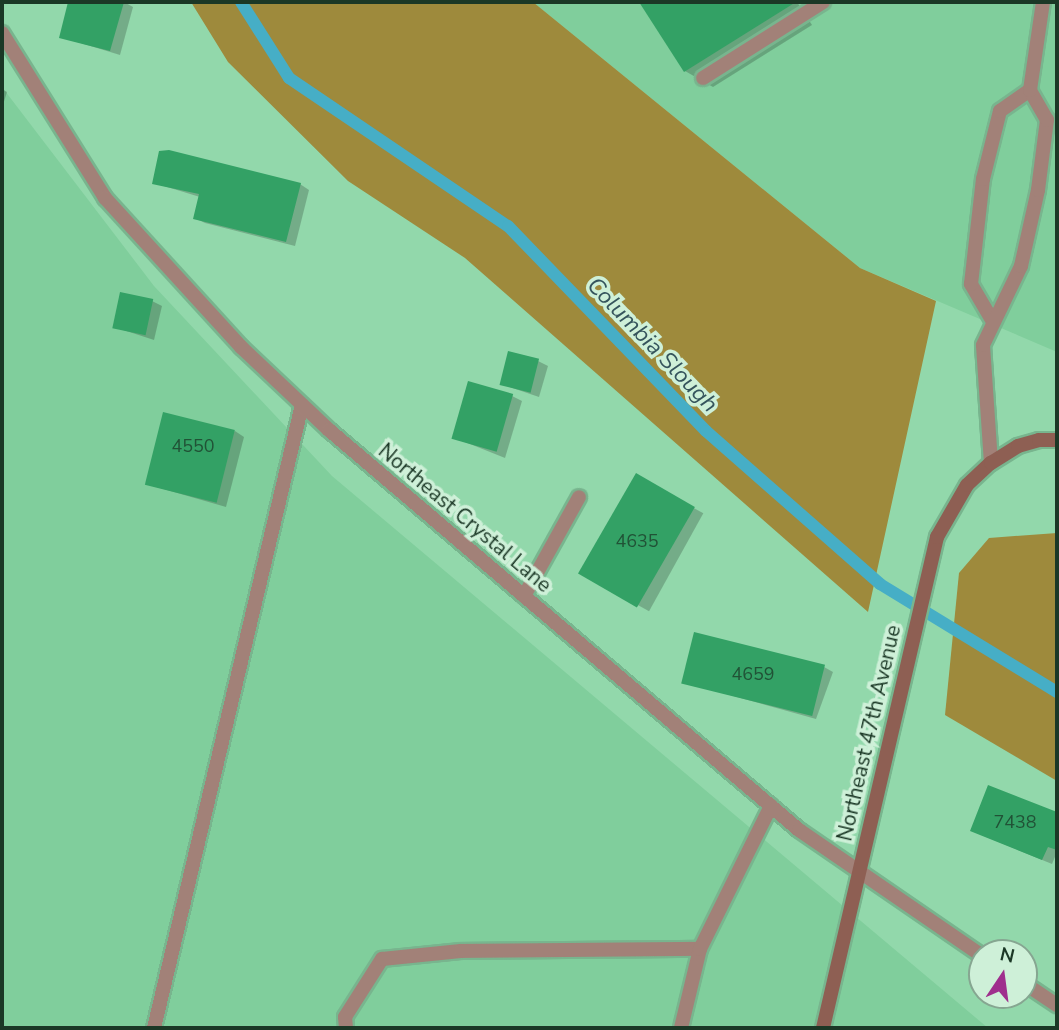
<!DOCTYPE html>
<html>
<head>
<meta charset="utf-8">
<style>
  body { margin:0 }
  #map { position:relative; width:1059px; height:1030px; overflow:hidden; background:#92d8ab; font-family:"Nunito Sans",sans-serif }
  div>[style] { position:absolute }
  .built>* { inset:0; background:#80ce9c }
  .forest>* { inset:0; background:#9e8a3c }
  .shadow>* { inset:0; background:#0003; transform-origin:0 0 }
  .stream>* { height:12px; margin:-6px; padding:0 6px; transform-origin:6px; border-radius:6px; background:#46aec6 }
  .building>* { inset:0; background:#33a165; transform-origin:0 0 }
  .roads { filter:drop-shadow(2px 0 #78b58e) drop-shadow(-2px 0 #78b58e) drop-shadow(0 2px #78b58e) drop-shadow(0 -2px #78b58e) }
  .lane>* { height:14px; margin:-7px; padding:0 7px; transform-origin:7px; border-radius:7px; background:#a28178 }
  .street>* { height:14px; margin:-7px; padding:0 7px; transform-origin:7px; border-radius:7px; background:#a28178 }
  .secondary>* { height:14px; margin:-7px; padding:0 7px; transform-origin:7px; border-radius:7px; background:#8e5f53 }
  span { translate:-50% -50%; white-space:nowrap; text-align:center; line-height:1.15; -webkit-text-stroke:7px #cef0d8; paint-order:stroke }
  .number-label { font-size:18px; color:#215236 }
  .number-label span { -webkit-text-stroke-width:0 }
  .street-label { font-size:21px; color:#1b3826 }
  .water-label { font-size:23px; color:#35545c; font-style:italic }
  .frame { position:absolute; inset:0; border:4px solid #1b3826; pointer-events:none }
  .north { position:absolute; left:968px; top:939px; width:70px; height:70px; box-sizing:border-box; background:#cef0d8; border:2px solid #86a691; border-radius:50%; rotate:13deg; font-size:19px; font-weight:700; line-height:28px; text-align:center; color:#1b3826 }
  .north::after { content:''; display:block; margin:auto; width:24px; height:32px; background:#9f2f8d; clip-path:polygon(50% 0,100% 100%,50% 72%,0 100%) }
</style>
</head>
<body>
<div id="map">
  <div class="built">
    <i style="clip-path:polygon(533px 2px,1057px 2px,1057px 352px,860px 268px)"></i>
    <i style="clip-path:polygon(2px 87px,154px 286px,332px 476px,988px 1028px,2px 1028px)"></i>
  </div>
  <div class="forest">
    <i style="clip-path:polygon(191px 2px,533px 2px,860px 268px,936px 301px,868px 612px,465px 258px,348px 181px,228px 62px)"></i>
    <i style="clip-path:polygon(1057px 533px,1057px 781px,945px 715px,959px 573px,989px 538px)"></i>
  </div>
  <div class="shadow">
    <i style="clip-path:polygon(70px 2px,124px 2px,133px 7px,120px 55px,61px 37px)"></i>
    <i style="clip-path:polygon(641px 2px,797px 2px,812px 25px,713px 87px,685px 71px)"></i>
    <i style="clip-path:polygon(2px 89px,7px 92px,2px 108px)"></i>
    <i style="clip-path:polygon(154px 183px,300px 184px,309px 190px,295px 246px,205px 223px,195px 218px,200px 197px)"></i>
    <i style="clip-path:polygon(152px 301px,162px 306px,154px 340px,114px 327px)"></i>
    <i style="clip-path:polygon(538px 361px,548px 366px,539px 397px,501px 384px)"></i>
    <i style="clip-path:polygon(512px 396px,522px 401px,505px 458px,455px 438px)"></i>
    <i style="clip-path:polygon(235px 431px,244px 437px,226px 507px,146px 484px)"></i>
    <i style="left:636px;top:476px;width:77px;height:112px;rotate:29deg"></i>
    <i style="clip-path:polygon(824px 667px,833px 672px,816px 719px,683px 682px)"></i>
    <i style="clip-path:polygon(989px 787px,1057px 814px,1057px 852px,1052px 864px,972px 831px)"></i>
  </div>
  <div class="stream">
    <i style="left:241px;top:2px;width:90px;rotate:57.7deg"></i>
    <i style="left:289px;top:78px;width:264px;rotate:34.1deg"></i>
    <i style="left:508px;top:226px;width:285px;rotate:46deg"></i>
    <i style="left:706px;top:431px;width:232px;rotate:41.3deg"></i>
    <i style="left:880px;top:584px;width:207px;rotate:31.4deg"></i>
  </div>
  <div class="building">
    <i style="clip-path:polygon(68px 2px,124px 2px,110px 51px,59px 38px)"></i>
    <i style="clip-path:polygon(639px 2px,796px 2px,684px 72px)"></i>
    <i style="clip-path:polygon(169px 150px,301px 183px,286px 242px,193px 219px,199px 194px,152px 184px,159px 151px)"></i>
    <i style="left:120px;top:292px;width:34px;height:37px;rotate:12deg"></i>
    <i style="left:508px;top:351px;width:32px;height:35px;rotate:14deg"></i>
    <i style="left:468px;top:381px;width:47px;height:60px;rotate:16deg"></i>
    <i style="left:163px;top:412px;width:74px;height:75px;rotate:14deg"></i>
    <i style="left:636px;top:473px;width:68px;height:116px;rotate:30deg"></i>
    <i style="left:694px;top:632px;width:135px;height:53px;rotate:14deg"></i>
    <i style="clip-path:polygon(988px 785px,1057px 812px,1057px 850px,1048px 847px,1042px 860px,970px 831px)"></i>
  </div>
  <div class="roads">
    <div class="lane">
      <i style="left:703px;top:78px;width:142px;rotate:-32.3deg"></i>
      <i style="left:992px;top:320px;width:42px;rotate:-120.3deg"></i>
      <i style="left:971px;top:284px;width:106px;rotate:-83.5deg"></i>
      <i style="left:983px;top:179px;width:70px;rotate:-76deg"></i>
      <i style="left:1000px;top:111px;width:37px;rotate:-35deg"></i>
      <i style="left:991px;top:463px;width:118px;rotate:-93.9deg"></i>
      <i style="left:983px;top:345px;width:88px;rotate:-64.3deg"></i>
      <i style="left:1021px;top:266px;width:78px;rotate:-77.4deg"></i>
      <i style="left:1038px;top:190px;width:71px;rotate:-82.7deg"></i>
      <i style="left:1047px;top:120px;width:34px;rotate:-120deg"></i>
      <i style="left:1030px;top:90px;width:89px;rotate:-81.6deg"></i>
      <i style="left:524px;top:596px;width:113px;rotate:-60.9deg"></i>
      <i style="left:154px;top:1028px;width:640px;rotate:-76.64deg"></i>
      <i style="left:346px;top:1028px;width:11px;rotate:-95deg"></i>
      <i style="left:345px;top:1017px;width:69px;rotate:-57.5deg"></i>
      <i style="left:382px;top:959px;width:79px;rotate:-5.8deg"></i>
      <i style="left:461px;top:951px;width:239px;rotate:-0.5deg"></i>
      <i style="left:681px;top:1028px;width:81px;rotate:-76.5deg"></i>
      <i style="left:700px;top:949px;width:160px;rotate:-63.6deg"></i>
    </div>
    <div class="street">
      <i style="left:2px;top:33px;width:195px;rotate:58deg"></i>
      <i style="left:105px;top:198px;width:202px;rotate:47.6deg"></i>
      <i style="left:241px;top:347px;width:121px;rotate:43.3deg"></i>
      <i style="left:329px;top:430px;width:617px;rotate:40.4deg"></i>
      <i style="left:799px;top:830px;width:222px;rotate:34.5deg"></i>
      <i style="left:1024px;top:983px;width:40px;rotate:34deg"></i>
    </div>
    <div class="secondary">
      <i style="left:823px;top:1028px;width:504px;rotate:-76.93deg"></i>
      <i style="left:937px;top:537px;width:60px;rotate:-60deg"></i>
      <i style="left:967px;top:485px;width:33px;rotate:-43deg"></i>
      <i style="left:991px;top:463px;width:32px;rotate:-32deg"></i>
      <i style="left:1018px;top:446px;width:22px;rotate:-16deg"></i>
      <i style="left:1039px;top:440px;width:18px"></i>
    </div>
  </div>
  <div class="number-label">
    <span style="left:193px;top:446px">4550</span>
    <span style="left:637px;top:541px">4635</span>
    <span style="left:753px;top:674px">4659</span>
    <span style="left:1015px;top:822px">7438</span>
  </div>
  <div class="street-label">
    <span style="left:465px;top:518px;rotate:40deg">Northeast Crystal Lane</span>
    <span style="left:869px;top:733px;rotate:-77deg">Northeast 47th Avenue</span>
  </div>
  <div class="water-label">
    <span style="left:652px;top:345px;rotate:46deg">Columbia Slough</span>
  </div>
  <div class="frame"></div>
  <div class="north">N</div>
</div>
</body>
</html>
